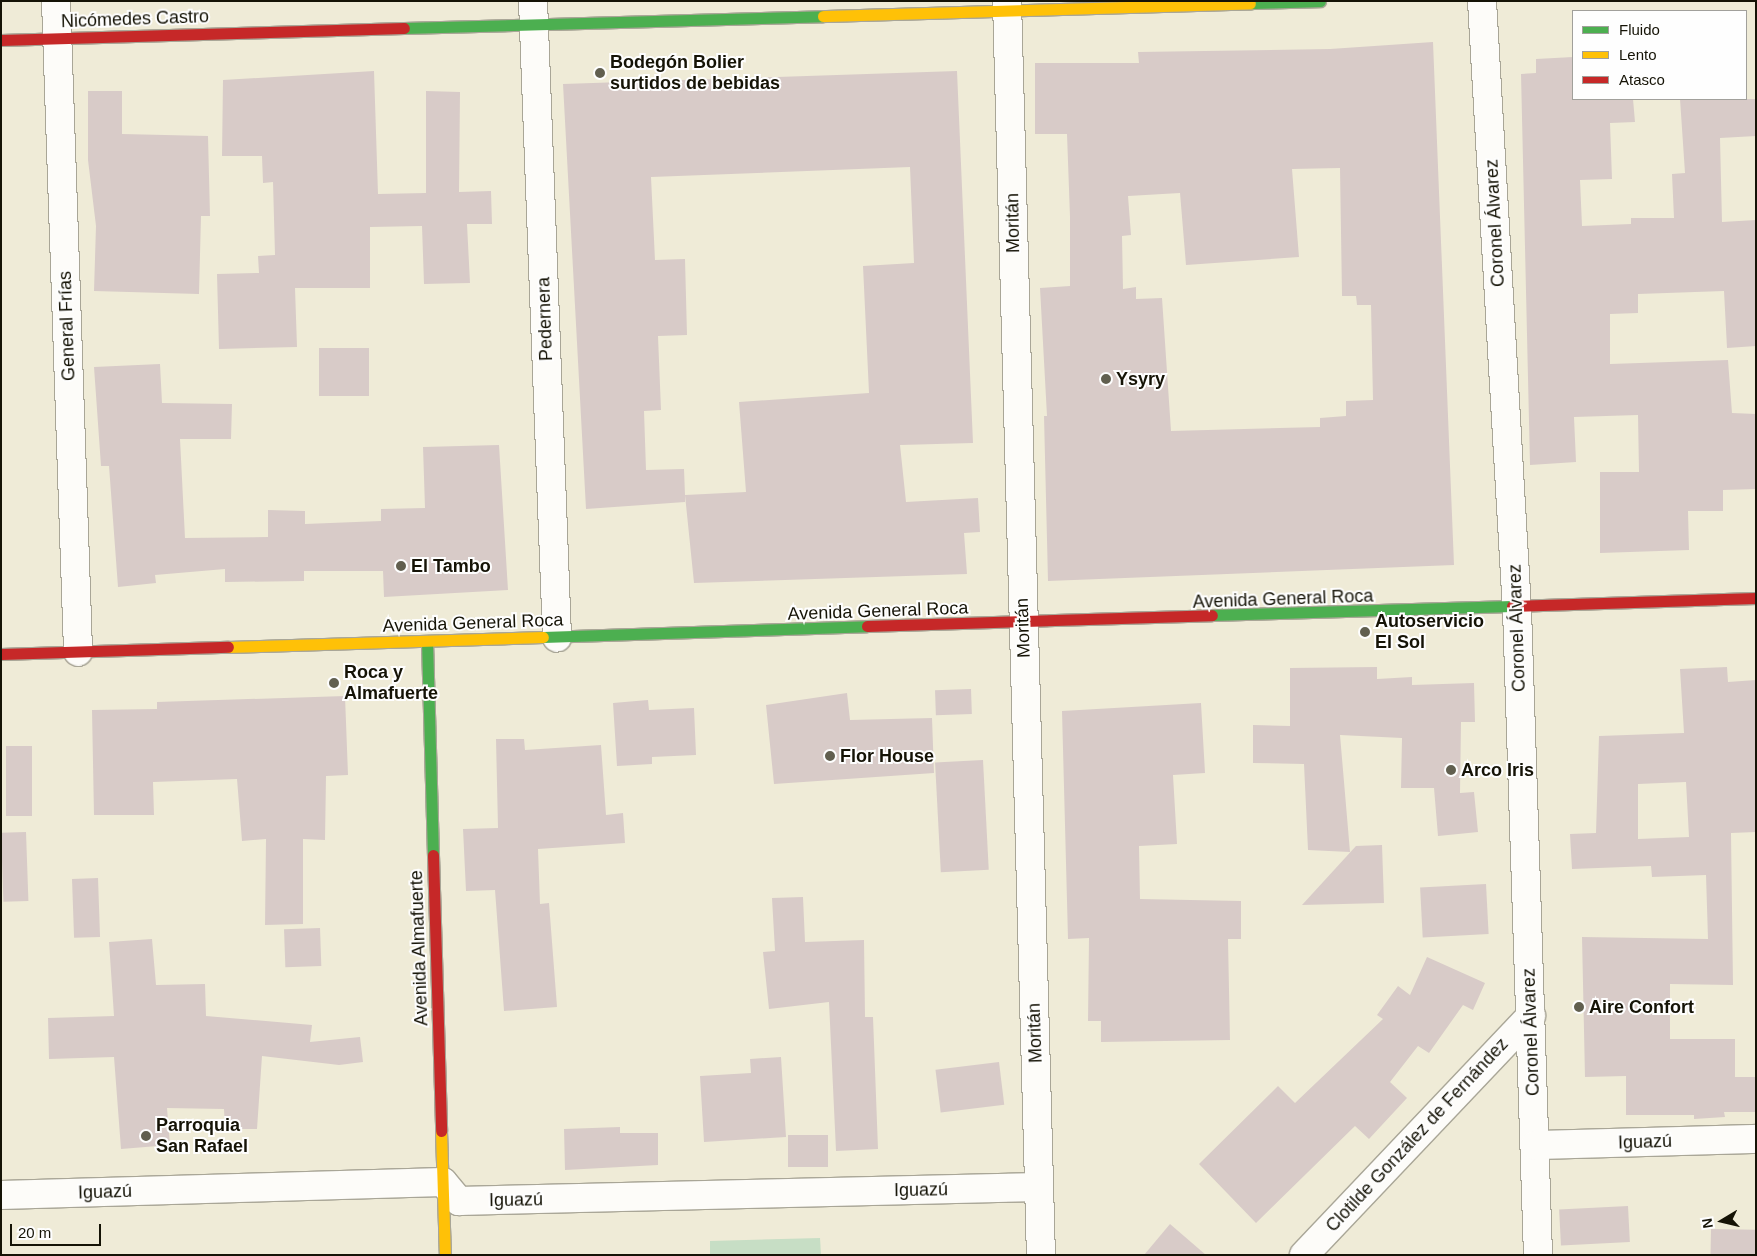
<!DOCTYPE html>
<html>
<head>
<meta charset="utf-8">
<style>
  body { margin:0 }
  #map { position:relative; width:1757px; height:1256px; overflow:hidden; background:#efebd7; font-family:Arial,sans-serif }
  div>[style] { position:absolute }
  .green>* { inset:0; background:#c7dec5 }
  .building>* { inset:0; background:#d8cbc8; transform-origin:0 0 }
  .roads { filter:drop-shadow(1px 0 #a9a697) drop-shadow(-1px 0 #a9a697) drop-shadow(0 1px #a9a697) drop-shadow(0 -1px #a9a697) }
  .street>* { height:28px; margin:-14px; padding:0 14px; transform-origin:14px; border-radius:14px; background:#fdfcf9 }
  .fast>* { height:11px; margin:-5.5px; padding:0 5.5px; transform-origin:5.5px; border-radius:5.5px; background:#4caf50 }
  .slow>* { height:11px; margin:-5.5px; padding:0 5.5px; transform-origin:5.5px; border-radius:5.5px; background:#ffc107 }
  .jam>* { height:11px; margin:-5.5px; padding:0 5.5px; transform-origin:5.5px; border-radius:5.5px; background:#c62828 }
  .dots>* { width:14px; height:14px; translate:-50% -50%; box-sizing:border-box; border:2px solid #fefefe; border-radius:50% }
  span { translate:-50% -50%; white-space:nowrap; text-align:center; line-height:1.15; -webkit-text-stroke:4px #fefefe; paint-order:stroke }
  .street-label { font-size:18px; color:#151306 }
  .poi-label { font-size:18px; color:#151306; font-weight:700 }
  .left { translate:0 -50%; text-align:left }
  .frame { position:absolute; inset:0; border:2px solid #151306; pointer-events:none }
  .legend { position:absolute; left:1572px; top:10px; width:175px; height:90px; box-sizing:border-box; background:#fefefe; border:1px solid #a1a09b; margin:0; padding:6px 9px; list-style:none; font-size:15px; color:#151306 }
  .legend li { display:flex; align-items:center; gap:10px; height:25px }
  .legend b { width:25px; border:1px solid #a1a09b }
  .north { position:absolute; left:1697px; top:1196px; width:50px; height:50px; -webkit-text-stroke:4px #fefefe; paint-order:stroke; rotate:261deg; font-size:14px; font-weight:700; line-height:20px; text-align:center; color:#151306 }
  .north::after { content:''; display:block; margin:auto; width:18px; height:22px; background:#151306; clip-path:polygon(50% 0,100% 100%,50% 72%,0 100%) }
  .scale { position:absolute; left:10px; top:1224px; width:91px; height:22px; box-sizing:border-box; border:2px solid #151306; border-top:0; padding-left:6px; font-size:15px; line-height:18px; white-space:nowrap; color:#151306; -webkit-text-stroke:4px #fefefe; paint-order:stroke }
</style>
</head>
<body>
<div id="map">
  <div class="green">
    <i style="clip-path:polygon(820px 1238px,821px 1255px,710px 1255px,710px 1241px)"></i>
  </div>
  <div class="building">
    <i style="clip-path:polygon(evenodd,1433px 42px,1454px 565px,1048px 581px,1044px 416px,1047px 416px,1040px 288px,1070px 286px,1070px 217px,1067px 134px,1035px 134px,1035px 63px,1139px 63px,1138px 52px,1330px 49px,1433px 42px,1340px 168px,1342px 296px,1356px 296px,1357px 305px,1371px 305px,1373px 400px,1346px 401px,1346px 416px,1320px 418px,1320px 427px,1171px 431px,1162px 298px,1136px 299px,1136px 287px,1123px 289px,1122px 236px,1131px 235px,1128px 196px,1180px 193px,1186px 265px,1299px 257px,1292px 169px,1340px 168px)"></i>
    <i style="clip-path:polygon(1573px 57px,1573px 99px,1633px 99px,1635px 122px,1610px 123px,1612px 179px,1580px 180px,1582px 226px,1631px 224px,1631px 218px,1674px 218px,1672px 174px,1685px 173px,1680px 99px,1756px 99px,1756px 136px,1720px 138px,1722px 222px,1756px 220px,1756px 346px,1727px 348px,1724px 291px,1638px 294px,1638px 313px,1610px 314px,1610px 364px,1728px 360px,1732px 413px,1756px 414px,1756px 489px,1723px 490px,1723px 511px,1688px 511px,1689px 550px,1600px 553px,1600px 472px,1639px 472px,1638px 415px,1574px 417px,1576px 462px,1530px 465px,1521px 74px,1536px 73px,1536px 59px)"></i>
    <i style="clip-path:polygon(374px 71px,378px 194px,426px 193px,426px 91px,460px 92px,459px 192px,491px 191px,492px 224px,467px 224px,470px 283px,424px 284px,422px 226px,370px 227px,370px 288px,295px 288px,297px 347px,219px 349px,217px 274px,259px 273px,258px 256px,275px 255px,273px 182px,263px 183px,262px 156px,222px 156px,223px 80px)"></i>
    <i style="clip-path:polygon(evenodd,957px 71px,973px 443px,900px 445px,906px 502px,978px 498px,980px 532px,964px 533px,967px 574px,694px 583px,685px 495px,685px 502px,586px 509px,563px 84px,957px 71px,910px 167px,914px 263px,863px 266px,869px 393px,739px 402px,746px 492px,685px 495px,684px 469px,646px 470px,644px 411px,661px 410px,658px 336px,687px 335px,685px 259px,655px 260px,651px 177px,910px 167px)"></i>
    <i style="clip-path:polygon(88px 91px,122px 91px,122px 134px,208px 136px,210px 216px,201px 216px,199px 294px,94px 291px,96px 226px,88px 160px)"></i>
    <i style="left:369px;top:348px;width:48px;height:50px;rotate:90deg"></i>
    <i style="clip-path:polygon(160px 364px,162px 403px,232px 404px,231px 439px,180px 439px,185px 538px,268px 537px,268px 510px,305px 511px,305px 524px,381px 521px,381px 509px,425px 508px,423px 447px,499px 445px,508px 590px,384px 597px,383px 571px,304px 571px,304px 581px,225px 582px,225px 569px,155px 575px,156px 583px,118px 587px,109px 466px,101px 466px,94px 367px)"></i>
    <i style="clip-path:polygon(1377px 667px,1377px 679px,1412px 677px,1412px 685px,1474px 683px,1475px 722px,1461px 722px,1460px 793px,1474px 792px,1478px 832px,1438px 836px,1434px 788px,1401px 788px,1402px 738px,1340px 735px,1350px 852px,1308px 850px,1304px 764px,1253px 763px,1253px 725px,1290px 726px,1290px 668px)"></i>
    <i style="clip-path:polygon(evenodd,1727px 667px,1728px 682px,1756px 680px,1756px 832px,1731px 833px,1733px 985px,1670px 984px,1670px 1039px,1735px 1039px,1735px 1077px,1756px 1077px,1756px 1112px,1724px 1112px,1725px 1117px,1694px 1119px,1694px 1115px,1626px 1115px,1626px 1076px,1585px 1077px,1582px 937px,1708px 939px,1706px 875px,1652px 877px,1651px 866px,1572px 869px,1570px 834px,1596px 833px,1599px 736px,1684px 733px,1680px 669px,1727px 667px,1686px 782px,1689px 837px,1638px 839px,1638px 784px,1686px 782px)"></i>
    <i style="left:971px;top:689px;width:25px;height:36px;rotate:88deg"></i>
    <i style="clip-path:polygon(847px 693px,850px 720px,932px 718px,934px 773px,774px 784px,766px 705px)"></i>
    <i style="clip-path:polygon(345px 696px,348px 775px,326px 776px,325px 840px,303px 839px,303px 924px,265px 925px,266px 839px,242px 841px,237px 779px,153px 782px,154px 815px,94px 815px,92px 710px,157px 709px,157px 702px)"></i>
    <i style="clip-path:polygon(648px 700px,649px 710px,694px 708px,696px 755px,652px 757px,652px 764px,617px 766px,613px 703px)"></i>
    <i style="clip-path:polygon(1201px 703px,1205px 773px,1173px 775px,1177px 844px,1139px 846px,1140px 899px,1241px 901px,1241px 939px,1228px 939px,1230px 1040px,1101px 1042px,1101px 1021px,1088px 1021px,1089px 938px,1068px 939px,1062px 711px)"></i>
    <i style="clip-path:polygon(496px 739px,524px 739px,525px 750px,601px 745px,606px 815px,623px 813px,625px 843px,538px 849px,540px 904px,549px 903px,557px 1007px,504px 1011px,495px 890px,466px 891px,463px 829px,498px 828px)"></i>
    <i style="left:6px;top:746px;width:26px;height:70px"></i>
    <i style="left:983px;top:760px;width:110px;height:48px;rotate:87deg"></i>
    <i style="left:26px;top:832px;width:69px;height:25px;rotate:88deg"></i>
    <i style="clip-path:polygon(1382px 845px,1384px 903px,1302px 905px,1356px 846px)"></i>
    <i style="left:98px;top:878px;width:59px;height:26px;rotate:88deg"></i>
    <i style="left:1486px;top:884px;width:50px;height:66px;rotate:87deg"></i>
    <i style="clip-path:polygon(803px 897px,805px 942px,864px 940px,865px 1017px,873px 1017px,878px 1149px,836px 1151px,829px 1002px,769px 1009px,763px 952px,775px 951px,772px 898px)"></i>
    <i style="left:320px;top:928px;width:38px;height:36px;rotate:88deg"></i>
    <i style="clip-path:polygon(152px 939px,156px 985px,205px 984px,206px 1016px,312px 1025px,310px 1042px,360px 1037px,363px 1062px,339px 1065px,262px 1056px,257px 1129px,225px 1129px,224px 1109px,167px 1108px,170px 1145px,121px 1149px,114px 1057px,49px 1059px,48px 1018px,114px 1016px,109px 942px)"></i>
    <i style="clip-path:polygon(1427px 957px,1485px 983px,1473px 1010px,1463px 1005px,1429px 1053px,1418px 1046px,1390px 1082px,1407px 1098px,1369px 1139px,1355px 1126px,1256px 1223px,1199px 1164px,1278px 1086px,1295px 1103px,1383px 1019px,1377px 1015px,1398px 986px,1410px 995px)"></i>
    <i style="clip-path:polygon(781px 1057px,786px 1137px,704px 1142px,700px 1076px,751px 1073px,750px 1059px)"></i>
    <i style="left:999px;top:1062px;width:43px;height:64px;rotate:83deg"></i>
    <i style="clip-path:polygon(620px 1127px,620px 1133px,658px 1133px,658px 1165px,565px 1170px,564px 1129px)"></i>
    <i style="left:788px;top:1135px;width:40px;height:32px"></i>
    <i style="left:1628px;top:1206px;width:36px;height:69px;rotate:87deg"></i>
    <i style="clip-path:polygon(1170px 1224px,1206px 1255px,1144px 1255px)"></i>
    <i style="left:1711px;top:1229px;width:45px;height:26px;rotate:1deg"></i>
  </div>
  <div class="roads">
    <div class="street">
      <i style="left:56px;top:1px;width:651px;rotate:88.06deg"></i>
      <i style="left:533px;top:1px;width:637px;rotate:87.84deg"></i>
      <i style="left:1007px;top:1px;width:1254px;rotate:88.45deg"></i>
      <i style="left:1482px;top:1px;width:609px;rotate:86.71deg"></i>
      <i style="left:1517px;top:609px;width:646px;rotate:88.14deg"></i>
      <i style="left:1535px;top:1145px;width:221px;rotate:-1.6deg"></i>
      <i style="left:1px;top:1195px;width:442px;rotate:-1.7deg"></i>
      <i style="left:443px;top:1182px;width:25px;rotate:50deg"></i>
      <i style="left:459px;top:1201px;width:580px;rotate:-1.38deg"></i>
      <i style="left:1304px;top:1255px;width:330px;rotate:-46.5deg"></i>
    </div>
    <div class="fast">
      <i style="left:1250px;top:3px;width:70px;rotate:-1.6deg"></i>
      <i style="left:404px;top:28px;width:419px;rotate:-1.6deg"></i>
      <i style="left:1212px;top:615px;width:300px;rotate:-1.7deg"></i>
      <i style="left:543px;top:637px;width:324px;rotate:-1.9deg"></i>
      <i style="left:427px;top:641px;width:214px;rotate:88.4deg"></i>
    </div>
    <div class="slow">
      <i style="left:823px;top:16px;width:427px;rotate:-1.7deg"></i>
      <i style="left:228px;top:647px;width:315px;rotate:-1.8deg"></i>
      <i style="left:441px;top:1131px;width:124px;rotate:88.2deg"></i>
    </div>
    <div class="jam">
      <i style="left:1px;top:40px;width:403px;rotate:-1.7deg"></i>
      <i style="left:1512px;top:606px;width:244px;rotate:-1.9deg"></i>
      <i style="left:867px;top:626px;width:345px;rotate:-1.8deg"></i>
      <i style="left:1px;top:654px;width:227px;rotate:-1.8deg"></i>
      <i style="left:433px;top:855px;width:276px;rotate:88.3deg"></i>
    </div>
  </div>
  <div class="dots">
    <i style="left:600px;top:73px;background:#615f4f"></i>
    <i style="left:1106px;top:379px;background:#615f4f"></i>
    <i style="left:401px;top:566px;background:#615f4f"></i>
    <i style="left:1365px;top:632px;background:#615f4f"></i>
    <i style="left:334px;top:683px;background:#615f4f"></i>
    <i style="left:830px;top:756px;background:#615f4f"></i>
    <i style="left:1451px;top:770px;background:#615f4f"></i>
    <i style="left:1579px;top:1007px;background:#615f4f"></i>
    <i style="left:146px;top:1136px;background:#615f4f"></i>
  </div>
  <div class="street-label">
    <span style="left:135px;top:19px;rotate:-2deg">Nicómedes Castro</span>
    <span style="left:1013px;top:223px;rotate:-91deg">Moritán</span>
    <span style="left:1495px;top:223px;rotate:-93deg">Coronel Álvarez</span>
    <span style="left:545px;top:319px;rotate:-92deg">Pedernera</span>
    <span style="left:67px;top:326px;rotate:-92deg">General Frías</span>
    <span style="left:1283px;top:599px;rotate:-2deg">Avenida General Roca</span>
    <span style="left:878px;top:611px;rotate:-2deg">Avenida General Roca</span>
    <span style="left:473px;top:623px;rotate:-2deg">Avenida General Roca</span>
    <span style="left:1023px;top:628px;rotate:-92deg">Moritán</span>
    <span style="left:1517px;top:628px;rotate:-92deg">Coronel Álvarez</span>
    <span style="left:419px;top:948px;rotate:-92deg">Avenida Almafuerte</span>
    <span style="left:1531px;top:1032px;rotate:-92deg">Coronel Álvarez</span>
    <span style="left:1035px;top:1033px;rotate:-92deg">Moritán</span>
    <span style="left:1417px;top:1135px;rotate:-47deg">Clotilde González de Fernández</span>
    <span style="left:1645px;top:1142px;rotate:-2deg">Iguazú</span>
    <span style="left:921px;top:1190px;rotate:-1deg">Iguazú</span>
    <span style="left:105px;top:1192px;rotate:-2deg">Iguazú</span>
    <span style="left:516px;top:1200px;rotate:-1deg">Iguazú</span>
  </div>
  <div class="poi-label">
    <span class="left" style="left:610px;top:73px">Bodegón Bolier<br>surtidos de bebidas</span>
    <span class="left" style="left:1116px;top:379px">Ysyry</span>
    <span class="left" style="left:411px;top:566px">El Tambo</span>
    <span class="left" style="left:1375px;top:632px">Autoservicio<br>El Sol</span>
    <span class="left" style="left:344px;top:683px">Roca y<br>Almafuerte</span>
    <span class="left" style="left:840px;top:756px">Flor House</span>
    <span class="left" style="left:1461px;top:770px">Arco Iris</span>
    <span class="left" style="left:1589px;top:1007px">Aire Confort</span>
    <span class="left" style="left:156px;top:1136px">Parroquia<br>San Rafael</span>
  </div>
  <div class="frame"></div>
  <ul class="legend">
  <li><b style="height:6px;background:#4caf50"></b>Fluido</li>
  <li><b style="height:6px;background:#ffc107"></b>Lento</li>
  <li><b style="height:6px;background:#c62828"></b>Atasco</li>
  </ul>
  <div class="north">N</div>
  <div class="scale">20 m</div>
</div>
</body>
</html>
